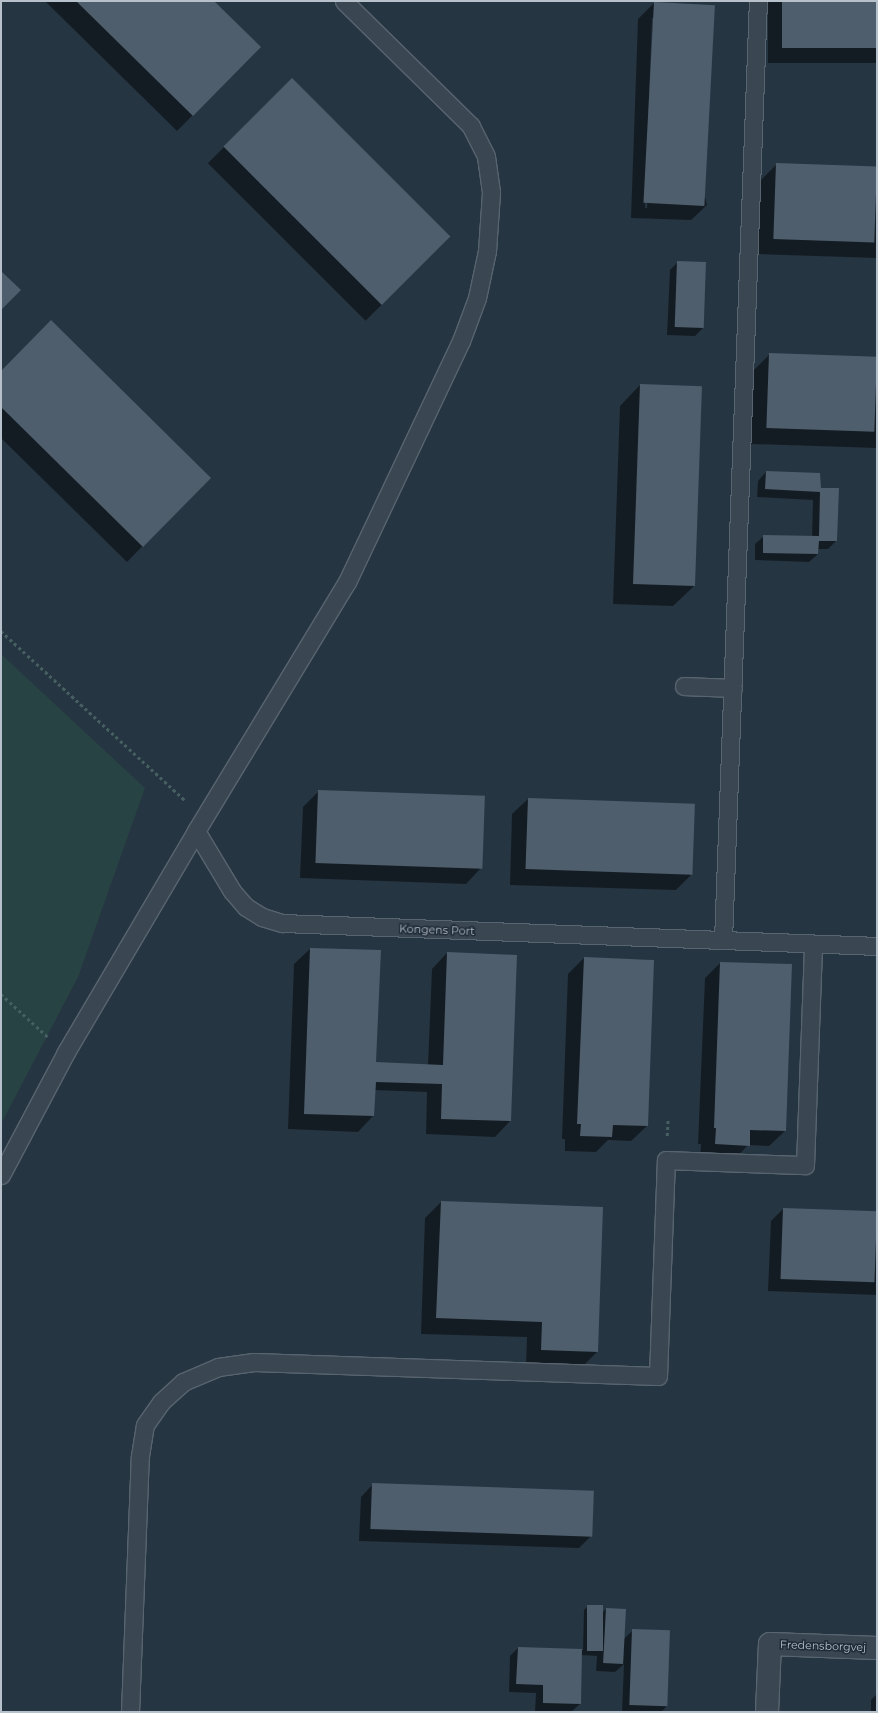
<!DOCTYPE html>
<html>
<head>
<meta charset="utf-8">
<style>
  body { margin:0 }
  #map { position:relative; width:878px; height:1713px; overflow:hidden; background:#263542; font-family:Montserrat,sans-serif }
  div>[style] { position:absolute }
  .green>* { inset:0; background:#284343 }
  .shadow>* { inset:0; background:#0007; transform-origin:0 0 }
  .building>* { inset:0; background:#4f5e6d; transform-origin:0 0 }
  .path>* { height:2.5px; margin-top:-1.25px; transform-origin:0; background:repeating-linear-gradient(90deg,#465f60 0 3px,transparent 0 6px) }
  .roads { filter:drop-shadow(1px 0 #58646f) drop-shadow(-1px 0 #58646f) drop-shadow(0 1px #58646f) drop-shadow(0 -1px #58646f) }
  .service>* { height:17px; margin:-8.5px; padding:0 8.5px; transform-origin:8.5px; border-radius:8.5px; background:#3a4652 }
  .minor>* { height:22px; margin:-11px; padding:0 11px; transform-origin:11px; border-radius:11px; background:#3a4652 }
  span { translate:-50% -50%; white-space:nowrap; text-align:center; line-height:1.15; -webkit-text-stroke:3px #1f2b37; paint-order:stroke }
  .street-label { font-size:11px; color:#b7c1cc }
  .frame { position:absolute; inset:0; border:2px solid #b7c1cc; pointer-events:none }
</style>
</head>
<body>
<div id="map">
  <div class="green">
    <i style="clip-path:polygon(1px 654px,145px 788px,78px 977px,1px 1124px)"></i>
  </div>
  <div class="shadow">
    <i style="clip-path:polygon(45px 1px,213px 1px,260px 47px,177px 131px)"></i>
    <i style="left:768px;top:1px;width:109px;height:62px"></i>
    <i style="clip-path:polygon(evenodd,654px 3px,707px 205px,691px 220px,631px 218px,638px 19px,654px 3px,652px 18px,654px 18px,647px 208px,645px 208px,652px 18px)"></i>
    <i style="left:292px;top:79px;width:223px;height:119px;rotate:45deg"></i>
    <i style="clip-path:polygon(777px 164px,877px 168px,877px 258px,758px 254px,761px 180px)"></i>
    <i style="clip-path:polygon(678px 262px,703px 328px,695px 336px,667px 335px,670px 270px)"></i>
    <i style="clip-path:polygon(770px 354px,877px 358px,877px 448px,751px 444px,754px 370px)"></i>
    <i style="clip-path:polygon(1px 373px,209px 478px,127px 562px,1px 438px)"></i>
    <i style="clip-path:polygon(640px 385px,694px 586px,673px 606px,613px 604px,620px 406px)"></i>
    <i style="clip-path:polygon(766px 472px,820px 489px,836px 541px,828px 549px,818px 549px,818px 554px,809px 562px,755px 560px,755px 544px,764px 536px,812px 537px,813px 500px,757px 497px,758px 481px)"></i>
    <i style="clip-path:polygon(319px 791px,481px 868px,466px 884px,300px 878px,303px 807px)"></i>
    <i style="clip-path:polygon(528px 799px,691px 875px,676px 890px,510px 885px,512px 814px)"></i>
    <i style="clip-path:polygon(310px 949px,375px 1065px,428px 1065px,432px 969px,447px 953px,510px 1121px,495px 1137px,426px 1134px,427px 1092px,374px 1090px,373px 1116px,358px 1132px,288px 1129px,294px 964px)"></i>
    <i style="clip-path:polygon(584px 958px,653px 960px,647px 1126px,631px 1141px,608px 1140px,596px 1152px,565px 1151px,565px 1139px,562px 1139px,568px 974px)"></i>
    <i style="clip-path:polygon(720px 963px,785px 1131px,769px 1146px,748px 1145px,733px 1161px,700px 1160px,701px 1144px,698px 1144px,705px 978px)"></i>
    <i style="clip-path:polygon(441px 1202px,597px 1352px,581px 1368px,526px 1365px,527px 1337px,421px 1334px,425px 1218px)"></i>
    <i style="clip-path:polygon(783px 1209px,877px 1212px,877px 1295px,768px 1291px,771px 1221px)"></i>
    <i style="clip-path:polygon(373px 1484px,591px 1536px,579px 1548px,359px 1541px,361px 1497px)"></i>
    <i style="clip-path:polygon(588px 1606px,602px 1613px,606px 1609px,624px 1639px,633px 1630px,667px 1706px,661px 1712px,622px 1712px,624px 1664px,615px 1672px,596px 1671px,597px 1656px,581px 1655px,580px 1704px,571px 1712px,535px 1711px,536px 1693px,509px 1692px,510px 1656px,518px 1648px,583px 1650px,584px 1610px)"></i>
    <i style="clip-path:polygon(877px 1694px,877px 1712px,871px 1712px,871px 1700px)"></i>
  </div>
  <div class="building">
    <i style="clip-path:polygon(76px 1px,214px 1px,261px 47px,193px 116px)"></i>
    <i style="left:782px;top:1px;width:95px;height:47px"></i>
    <i style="left:654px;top:2px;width:61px;height:201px;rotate:3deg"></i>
    <i style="left:292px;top:78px;width:224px;height:97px;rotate:45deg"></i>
    <i style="left:776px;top:163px;width:101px;height:76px;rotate:2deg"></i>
    <i style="left:677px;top:261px;width:29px;height:66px;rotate:2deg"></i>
    <i style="clip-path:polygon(1px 271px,21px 290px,1px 310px)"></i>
    <i style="clip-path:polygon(51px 320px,211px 478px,143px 547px,1px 407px,1px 371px)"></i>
    <i style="left:769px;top:353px;width:108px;height:75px;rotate:2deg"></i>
    <i style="left:640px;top:384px;width:62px;height:200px;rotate:2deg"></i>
    <i style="clip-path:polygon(766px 471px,820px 473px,821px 488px,839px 488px,837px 541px,819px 541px,818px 554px,763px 553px,763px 535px,819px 536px,820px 492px,765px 489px)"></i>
    <i style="left:318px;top:790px;width:167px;height:73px;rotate:2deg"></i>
    <i style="left:528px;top:798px;width:167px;height:71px;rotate:2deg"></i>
    <i style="clip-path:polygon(310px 948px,381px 950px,376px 1062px,443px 1065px,447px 952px,517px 955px,511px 1121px,441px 1119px,442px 1084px,376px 1082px,374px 1116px,304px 1114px)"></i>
    <i style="clip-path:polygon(584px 957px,654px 960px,648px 1126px,613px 1125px,612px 1137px,580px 1136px,581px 1124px,577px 1124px)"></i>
    <i style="clip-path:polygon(720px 962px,792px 964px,786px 1131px,750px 1130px,750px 1146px,715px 1144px,716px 1128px,714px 1128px)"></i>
    <i style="clip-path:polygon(441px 1201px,603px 1207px,598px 1352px,541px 1350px,542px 1322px,436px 1318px)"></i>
    <i style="left:783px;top:1208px;width:94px;height:71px;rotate:2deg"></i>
    <i style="left:372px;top:1483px;width:222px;height:46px;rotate:2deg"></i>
    <i style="left:587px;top:1605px;width:16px;height:46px"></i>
    <i style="left:606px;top:1608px;width:20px;height:55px;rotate:3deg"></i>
    <i style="left:632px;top:1629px;width:38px;height:76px;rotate:2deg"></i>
    <i style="clip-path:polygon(518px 1647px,582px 1649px,581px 1704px,543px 1703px,543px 1685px,516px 1684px)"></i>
  </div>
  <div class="path">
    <i style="left:1px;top:631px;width:251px;rotate:42.6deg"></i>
    <i style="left:1px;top:994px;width:64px;rotate:42.5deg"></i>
    <i style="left:667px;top:1136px;width:17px;rotate:-87deg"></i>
  </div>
  <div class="roads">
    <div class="service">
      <i style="left:684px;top:686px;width:49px;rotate:2.3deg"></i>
      <i style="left:196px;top:831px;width:70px;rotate:59deg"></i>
      <i style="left:232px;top:891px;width:21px;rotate:49deg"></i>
      <i style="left:246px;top:907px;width:19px;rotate:32deg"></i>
      <i style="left:262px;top:917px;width:21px;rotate:17deg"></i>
      <i style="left:282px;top:923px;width:595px;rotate:2.21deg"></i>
      <i style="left:723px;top:940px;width:940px;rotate:-87.87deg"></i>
      <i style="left:1px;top:1175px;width:139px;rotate:-62.1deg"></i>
      <i style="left:66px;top:1052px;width:256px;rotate:-59.5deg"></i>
      <i style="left:196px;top:831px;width:291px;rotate:-58.8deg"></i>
      <i style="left:347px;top:582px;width:267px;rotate:-64.7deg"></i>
      <i style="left:461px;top:341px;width:46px;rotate:-69.6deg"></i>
      <i style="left:477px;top:298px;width:48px;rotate:-78deg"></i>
      <i style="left:487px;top:251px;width:59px;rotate:-86.1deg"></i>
      <i style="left:491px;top:192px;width:36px;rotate:-98deg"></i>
      <i style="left:486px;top:156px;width:34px;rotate:-117deg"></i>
      <i style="left:471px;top:126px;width:178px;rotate:-135.5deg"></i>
      <i style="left:130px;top:1712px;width:256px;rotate:-87.8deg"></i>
      <i style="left:140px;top:1456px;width:31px;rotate:-81deg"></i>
      <i style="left:145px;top:1425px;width:28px;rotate:-55deg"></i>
      <i style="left:161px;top:1402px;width:30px;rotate:-42deg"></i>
      <i style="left:183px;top:1382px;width:38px;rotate:-23deg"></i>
      <i style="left:218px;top:1367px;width:36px;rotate:-8deg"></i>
      <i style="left:254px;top:1362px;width:404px;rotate:2deg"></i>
      <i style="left:658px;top:1376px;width:216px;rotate:-87.9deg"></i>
      <i style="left:666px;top:1160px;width:139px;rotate:2.1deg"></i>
      <i style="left:805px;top:1165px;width:221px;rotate:-87.9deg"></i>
    </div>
    <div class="minor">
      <i style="left:767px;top:1712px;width:68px;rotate:-87.5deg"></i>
      <i style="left:770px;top:1644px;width:107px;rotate:2.1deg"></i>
    </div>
  </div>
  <div class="street-label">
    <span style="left:437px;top:930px;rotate:2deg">Kongens Port</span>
    <span style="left:823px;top:1646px;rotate:2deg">Fredensborgvej</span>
  </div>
  <div class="frame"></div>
</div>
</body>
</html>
